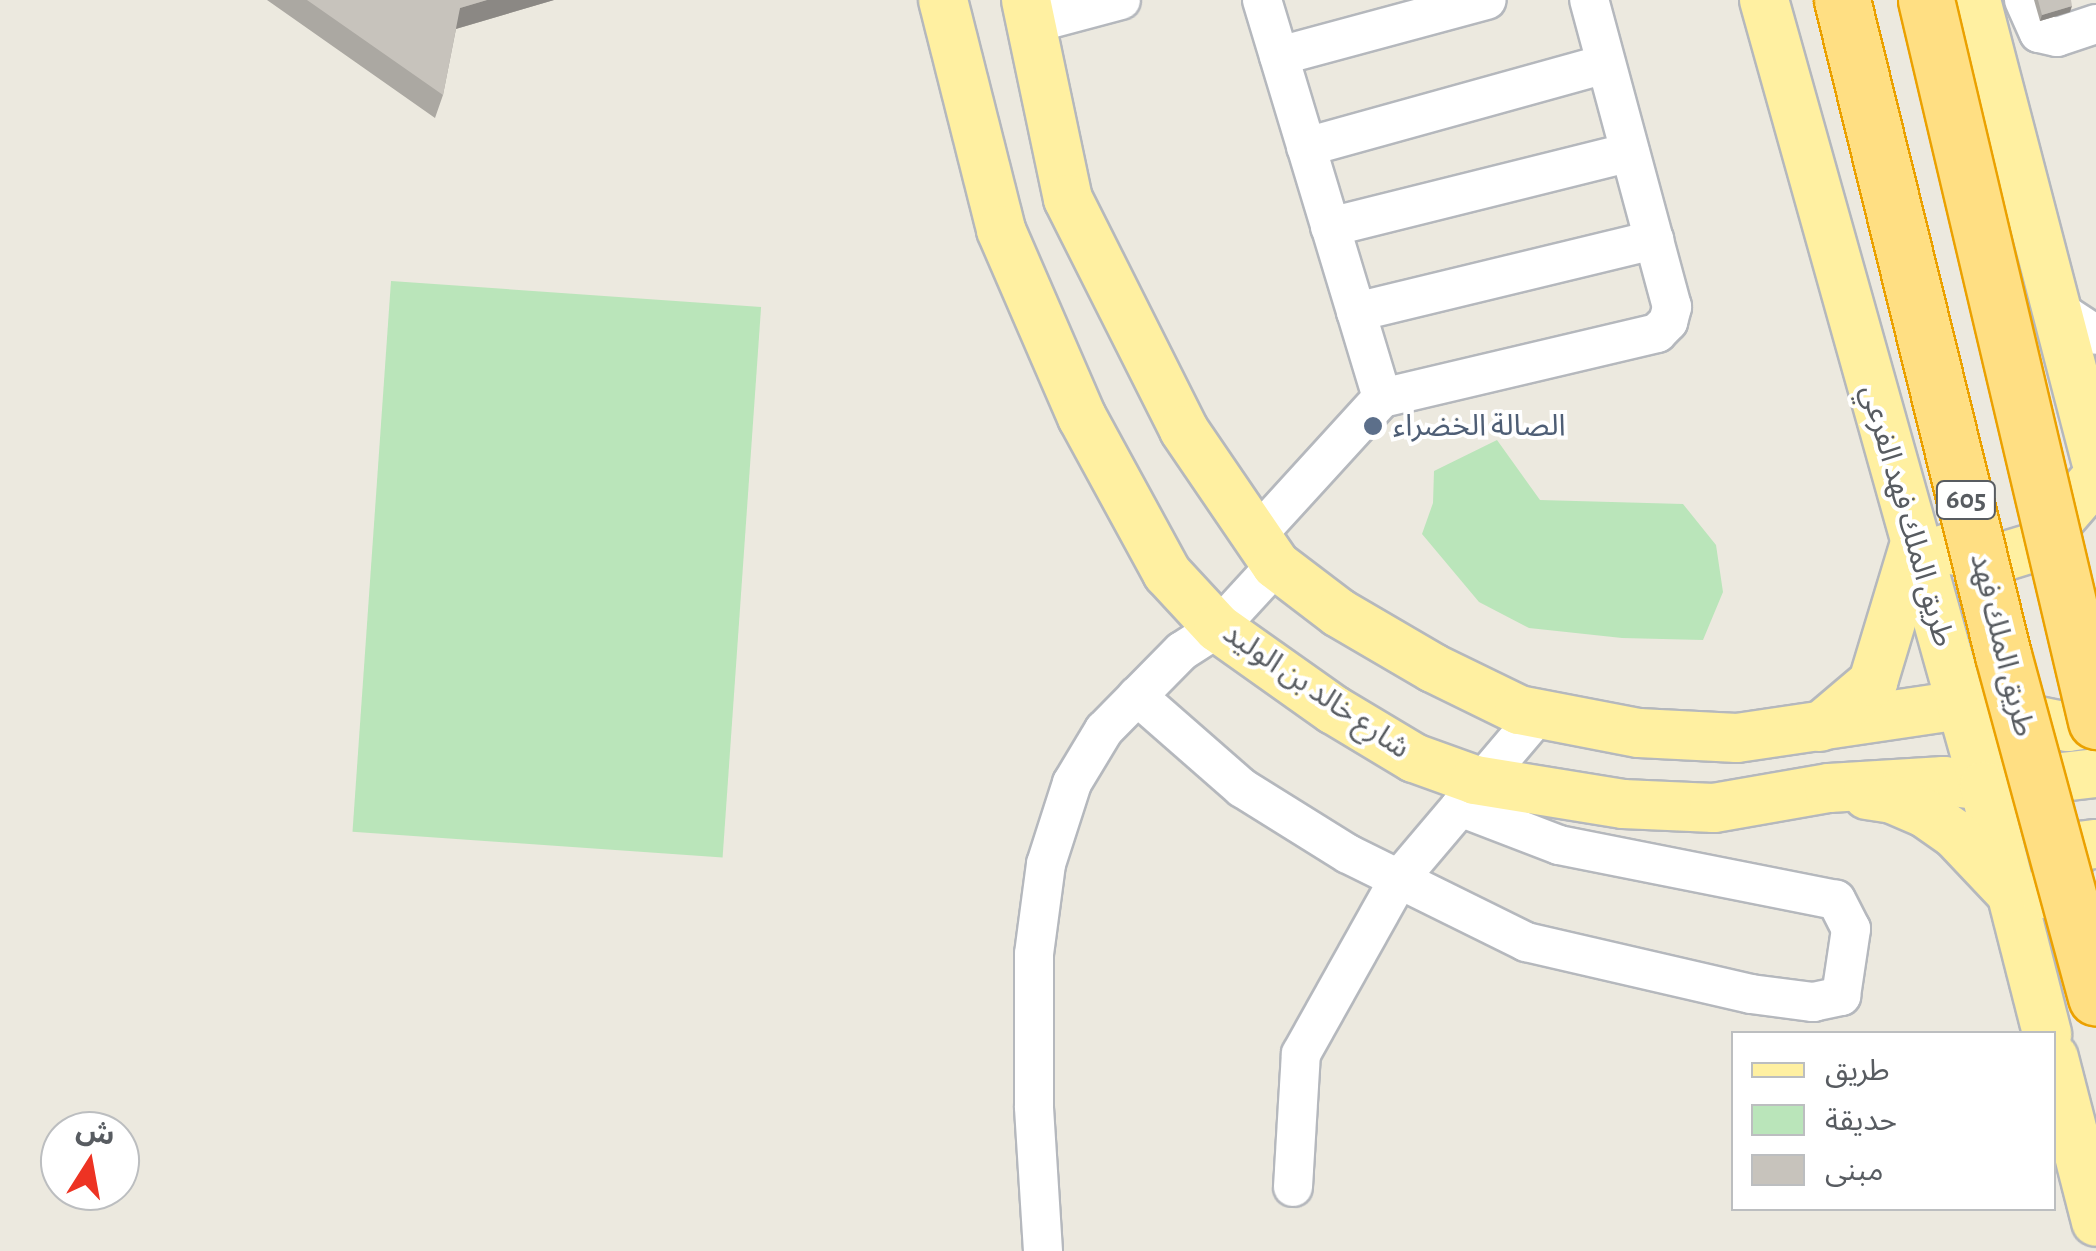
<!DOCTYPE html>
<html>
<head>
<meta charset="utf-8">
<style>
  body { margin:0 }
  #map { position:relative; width:2096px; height:1251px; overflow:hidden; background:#ece9df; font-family:"Alegreya Sans","Noto Sans Arabic",sans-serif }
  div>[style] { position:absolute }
  .green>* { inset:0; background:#bae5ba; transform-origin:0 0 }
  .roads { filter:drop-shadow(2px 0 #b5b8bd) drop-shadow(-2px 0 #b5b8bd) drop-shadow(0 2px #b5b8bd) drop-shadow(0 -2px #b5b8bd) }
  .minor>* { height:38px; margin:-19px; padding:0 19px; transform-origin:19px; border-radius:19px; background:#fff }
  .major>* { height:48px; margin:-24px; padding:0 24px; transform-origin:24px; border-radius:24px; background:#fff0a1 }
  .bridges { filter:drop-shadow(2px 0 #eba100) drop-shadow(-2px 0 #eba100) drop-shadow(0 2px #eba100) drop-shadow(0 -2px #eba100) }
  .highway-bridge>* { height:55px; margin:-27.5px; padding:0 27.5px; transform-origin:27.5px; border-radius:27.5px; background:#ffdf83 }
  .wall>* { inset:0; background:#aba8a2 }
  .shaded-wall>* { inset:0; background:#8b8884 }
  .building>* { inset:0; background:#c7c3bc }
  .dots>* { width:28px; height:28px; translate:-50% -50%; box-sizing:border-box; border:5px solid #fff; border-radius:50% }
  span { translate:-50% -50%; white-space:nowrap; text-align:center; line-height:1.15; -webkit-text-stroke:8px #fff; paint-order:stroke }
  .shield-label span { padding:2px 8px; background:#fff; border:2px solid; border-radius:8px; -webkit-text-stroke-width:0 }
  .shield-label { font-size:28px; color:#585c61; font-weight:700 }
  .service-label { font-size:30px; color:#4e5e75 }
  .left { translate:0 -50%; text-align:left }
  .street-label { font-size:30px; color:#585c61 }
  .legend { position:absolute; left:1731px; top:1031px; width:325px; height:180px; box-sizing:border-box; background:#fff; border:2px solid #bcbec0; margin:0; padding:12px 18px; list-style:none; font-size:30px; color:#585c61 }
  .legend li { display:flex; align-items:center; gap:20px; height:50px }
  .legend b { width:50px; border:2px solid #bcbec0 }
  .north { position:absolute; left:40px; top:1111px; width:100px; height:100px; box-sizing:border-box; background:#fff; border:2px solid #bcbec0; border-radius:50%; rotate:11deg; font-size:28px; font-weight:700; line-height:40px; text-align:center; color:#585c61 }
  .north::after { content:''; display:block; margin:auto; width:35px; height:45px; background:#ed3323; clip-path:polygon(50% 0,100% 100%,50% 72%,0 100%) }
</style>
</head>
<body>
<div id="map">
  <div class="green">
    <i style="left:391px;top:281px;width:371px;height:552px;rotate:4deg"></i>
    <i style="clip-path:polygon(1497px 440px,1540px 500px,1683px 504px,1716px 545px,1723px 592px,1703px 640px,1622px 638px,1529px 628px,1479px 602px,1422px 534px,1433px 503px,1434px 471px)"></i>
  </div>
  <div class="roads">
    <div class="minor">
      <i style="left:1262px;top:0;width:416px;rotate:73.2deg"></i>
      <i style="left:2024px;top:0;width:36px;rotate:66deg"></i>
      <i style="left:2039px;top:33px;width:18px;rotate:13deg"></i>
      <i style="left:2057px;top:37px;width:41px;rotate:-18.4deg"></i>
      <i style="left:1031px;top:24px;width:93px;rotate:-14.9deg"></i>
      <i style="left:1279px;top:56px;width:215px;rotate:-15.1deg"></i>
      <i style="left:1306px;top:147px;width:311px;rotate:-15.5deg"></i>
      <i style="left:1330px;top:227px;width:309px;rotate:-14deg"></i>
      <i style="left:2058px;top:310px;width:45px;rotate:33.3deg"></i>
      <i style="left:1356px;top:312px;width:307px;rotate:-13.6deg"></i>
      <i style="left:1255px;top:537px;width:188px;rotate:-47.6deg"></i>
      <i style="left:1382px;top:398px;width:283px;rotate:-13.3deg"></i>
      <i style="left:1657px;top:333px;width:16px;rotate:-45deg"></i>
      <i style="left:1668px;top:322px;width:16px;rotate:-75deg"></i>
      <i style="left:1672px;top:307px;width:318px;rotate:-105.1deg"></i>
      <i style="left:1137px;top:696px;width:140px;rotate:41.2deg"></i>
      <i style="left:1242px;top:788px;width:125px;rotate:31.9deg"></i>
      <i style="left:1348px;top:854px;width:199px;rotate:26.3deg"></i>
      <i style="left:1526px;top:942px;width:231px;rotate:13deg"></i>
      <i style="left:1751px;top:994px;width:63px;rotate:7.4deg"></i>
      <i style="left:1813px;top:1002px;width:29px;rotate:-12deg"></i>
      <i style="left:1841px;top:996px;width:68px;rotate:-81.5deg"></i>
      <i style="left:1851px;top:929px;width:33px;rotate:-117deg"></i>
      <i style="left:1836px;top:900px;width:282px;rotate:-168.8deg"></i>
      <i style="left:1559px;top:845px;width:106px;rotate:-159deg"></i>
      <i style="left:1460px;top:807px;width:122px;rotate:-49.7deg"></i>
      <i style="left:1293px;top:1187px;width:133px;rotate:-86.6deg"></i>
      <i style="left:1301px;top:1054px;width:201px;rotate:-60.8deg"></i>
      <i style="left:1399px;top:879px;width:94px;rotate:-49.7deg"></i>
      <i style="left:1043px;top:1251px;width:145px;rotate:-93.6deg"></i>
      <i style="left:1034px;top:1106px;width:152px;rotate:-90deg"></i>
      <i style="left:1034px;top:954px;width:91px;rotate:-82.4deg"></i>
      <i style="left:1046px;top:864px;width:85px;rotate:-72.2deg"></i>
      <i style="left:1072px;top:783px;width:62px;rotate:-58.9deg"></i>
      <i style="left:1104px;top:730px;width:111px;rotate:-45.4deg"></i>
      <i style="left:1182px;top:651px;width:43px;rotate:-32.6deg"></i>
      <i style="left:1218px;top:628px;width:86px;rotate:-47.4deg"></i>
    </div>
    <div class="major">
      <i style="left:943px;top:0;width:237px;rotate:75.8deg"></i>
      <i style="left:1001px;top:230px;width:204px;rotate:66.6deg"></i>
      <i style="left:1082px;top:417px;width:178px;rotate:61.4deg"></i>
      <i style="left:1167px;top:573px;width:75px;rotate:47.2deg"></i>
      <i style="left:1218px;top:628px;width:142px;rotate:35.3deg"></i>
      <i style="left:1334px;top:710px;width:93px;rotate:31deg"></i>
      <i style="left:1414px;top:758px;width:65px;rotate:19.8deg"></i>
      <i style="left:1475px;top:780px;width:150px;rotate:9.2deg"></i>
      <i style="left:1623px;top:804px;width:91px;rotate:2.5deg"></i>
      <i style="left:1714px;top:808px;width:117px;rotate:-9.9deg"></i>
      <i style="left:1829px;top:788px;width:115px;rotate:-3.5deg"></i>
      <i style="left:1944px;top:781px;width:40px;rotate:7.1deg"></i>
      <i style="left:1984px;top:786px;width:113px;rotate:-6.6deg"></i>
      <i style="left:1026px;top:0;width:203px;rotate:78.1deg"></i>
      <i style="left:1068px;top:199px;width:258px;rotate:63.3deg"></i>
      <i style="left:1184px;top:430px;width:163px;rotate:55.7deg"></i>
      <i style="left:1276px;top:565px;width:79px;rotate:37.3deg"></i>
      <i style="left:1339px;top:613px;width:109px;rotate:30.3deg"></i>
      <i style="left:1433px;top:668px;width:96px;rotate:26deg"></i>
      <i style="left:1519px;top:710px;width:122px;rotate:10.9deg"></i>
      <i style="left:1639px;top:733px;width:98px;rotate:2.9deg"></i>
      <i style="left:1737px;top:738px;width:226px;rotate:-8.4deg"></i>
      <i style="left:1961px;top:705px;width:109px;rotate:11.6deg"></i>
      <i style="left:2068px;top:727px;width:28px;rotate:-8deg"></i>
      <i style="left:1764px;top:0;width:816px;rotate:74.36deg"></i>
      <i style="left:1984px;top:786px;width:256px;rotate:75.7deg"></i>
      <i style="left:1976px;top:0;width:475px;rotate:75.4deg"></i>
      <i style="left:1945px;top:549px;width:55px;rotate:9.5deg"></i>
      <i style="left:1999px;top:558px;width:39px;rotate:-17deg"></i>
      <i style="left:2036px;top:547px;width:91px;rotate:-49deg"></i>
      <i style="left:1820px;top:727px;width:70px;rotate:-40.3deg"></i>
      <i style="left:1873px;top:682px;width:142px;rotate:-73.2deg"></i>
      <i style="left:1867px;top:795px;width:25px;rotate:9deg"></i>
      <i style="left:1892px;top:799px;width:36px;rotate:23deg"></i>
      <i style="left:1925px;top:813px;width:37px;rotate:35deg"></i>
      <i style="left:1955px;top:834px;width:76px;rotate:46.6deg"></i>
      <i style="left:2045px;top:894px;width:59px;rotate:-54.7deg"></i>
      <i style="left:2079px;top:846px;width:17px;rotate:-7deg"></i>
      <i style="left:2054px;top:1058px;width:169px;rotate:75.6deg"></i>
    </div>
  </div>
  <div class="bridges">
    <div class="highway-bridge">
      <i style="left:1842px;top:0;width:674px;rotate:76.19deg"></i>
      <i style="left:2003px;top:655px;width:355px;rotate:74.8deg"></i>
      <i style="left:1926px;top:0;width:741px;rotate:76.73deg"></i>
    </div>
  </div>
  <div class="wall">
    <i style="clip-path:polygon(267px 0,554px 0,456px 29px,443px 95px,435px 118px)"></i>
    <i style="clip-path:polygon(2034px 0,2071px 0,2070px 12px,2040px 21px)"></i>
  </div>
  <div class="shaded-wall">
    <i style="clip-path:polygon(487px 0,554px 0,452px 30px,460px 8px)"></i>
    <i style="clip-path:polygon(2072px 6px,2070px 12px,2040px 21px,2042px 15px)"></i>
  </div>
  <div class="building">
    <i style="clip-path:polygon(307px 0,487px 0,460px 8px,443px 95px)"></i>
    <i style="clip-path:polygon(2038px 0,2071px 0,2072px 6px,2042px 15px)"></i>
  </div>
  <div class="dots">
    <i style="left:1373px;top:426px;background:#5c6f8a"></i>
  </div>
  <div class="shield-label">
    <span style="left:1966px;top:500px">605</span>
  </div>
  <div class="service-label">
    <span class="left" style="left:1393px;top:426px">الصالة الخضراء</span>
  </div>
  <div class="street-label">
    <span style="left:1907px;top:516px;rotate:74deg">طريق الملك فهد الفرعي</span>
    <span style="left:2002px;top:645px;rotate:76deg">طريق الملك فهد</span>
    <span style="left:1316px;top:691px;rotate:34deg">شارع خالد بن الوليد</span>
  </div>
  <ul class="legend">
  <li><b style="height:12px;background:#fff0a1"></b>طريق</li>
  <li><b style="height:28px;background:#bae5ba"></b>حديقة</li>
  <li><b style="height:28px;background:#c7c3bc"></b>مبنى</li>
  </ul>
  <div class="north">ش</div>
</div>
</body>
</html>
